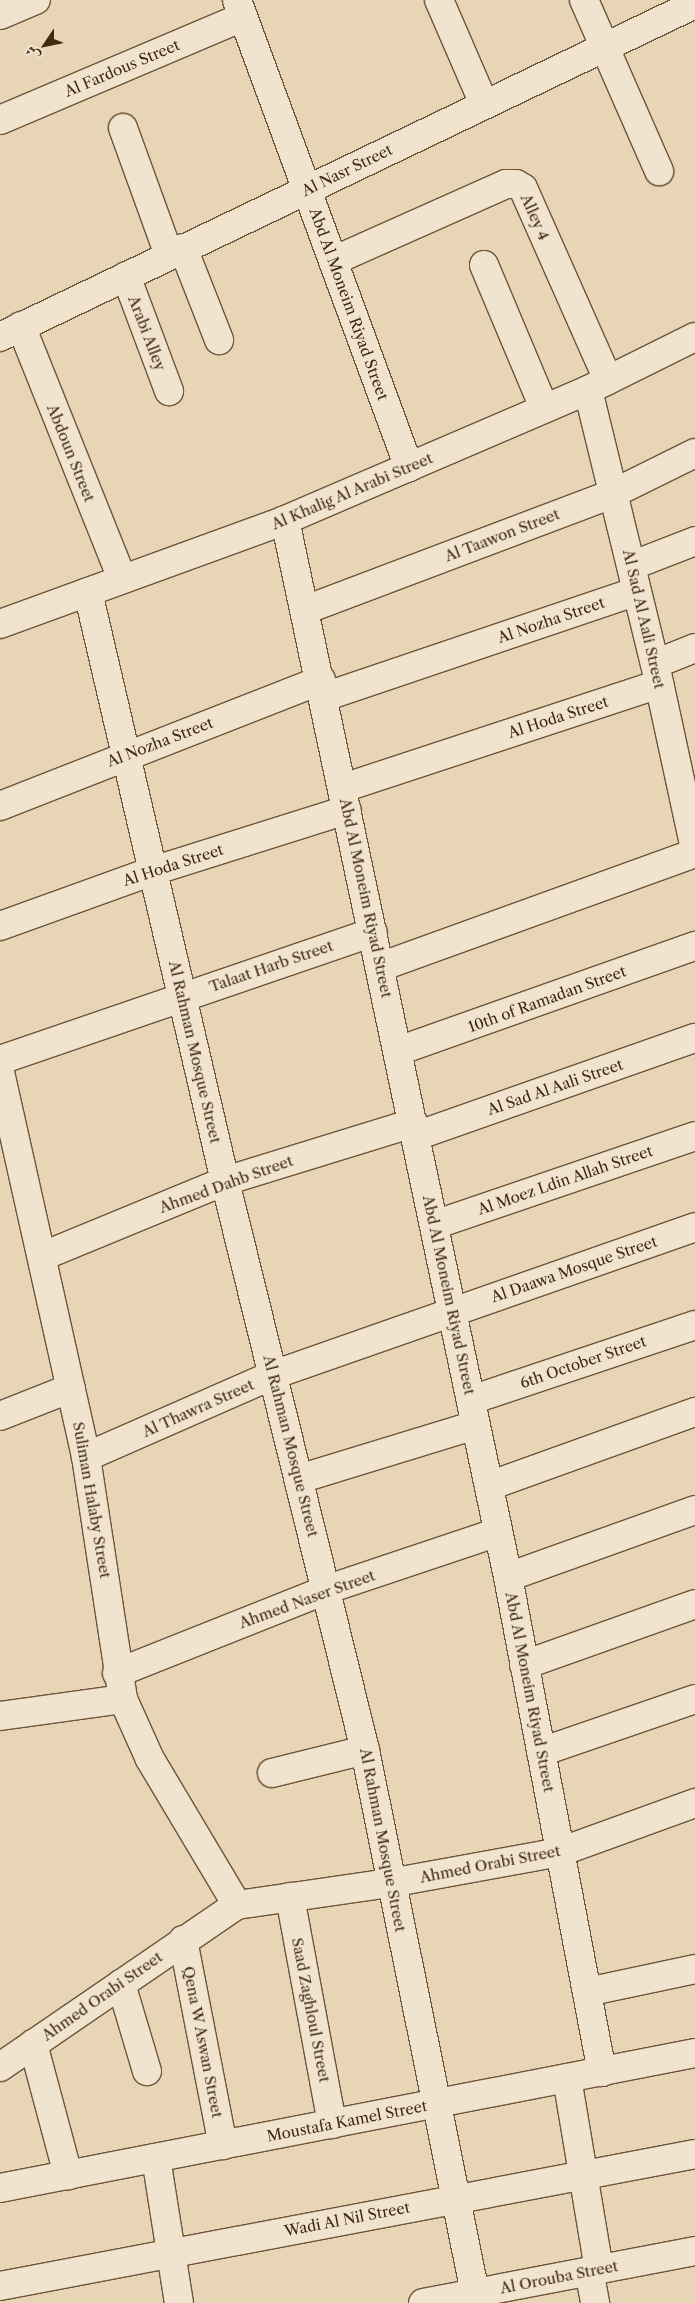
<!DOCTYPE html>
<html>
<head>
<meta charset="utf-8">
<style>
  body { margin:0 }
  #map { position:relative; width:695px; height:2303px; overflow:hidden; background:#e8d5b5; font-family:"Libre Caslon Text",Amiri,serif }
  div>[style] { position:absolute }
  .roads { filter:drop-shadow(1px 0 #6d543a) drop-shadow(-1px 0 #6d543a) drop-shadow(0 1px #6d543a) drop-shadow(0 -1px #6d543a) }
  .minor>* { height:28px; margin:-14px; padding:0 14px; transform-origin:14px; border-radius:14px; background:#f0e4cf }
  span { translate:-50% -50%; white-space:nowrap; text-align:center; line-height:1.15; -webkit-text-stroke:5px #f0e4cf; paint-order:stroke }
  .street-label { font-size:15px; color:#442911 }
  .north { position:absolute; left:20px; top:20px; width:50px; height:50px; -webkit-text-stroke:4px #f0e4cf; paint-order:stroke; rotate:236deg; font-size:14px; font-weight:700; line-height:20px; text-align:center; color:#442911 }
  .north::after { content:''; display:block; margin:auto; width:18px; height:22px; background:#442911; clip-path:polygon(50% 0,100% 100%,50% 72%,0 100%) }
</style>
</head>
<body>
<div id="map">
  <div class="roads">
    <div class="minor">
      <i style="left:237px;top:0;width:498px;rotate:69.8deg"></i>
      <i style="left:439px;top:0;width:113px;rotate:66.6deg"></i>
      <i style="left:584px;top:0;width:187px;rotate:66.3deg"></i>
      <i style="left:0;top:15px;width:39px;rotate:-23deg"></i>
      <i style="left:0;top:120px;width:264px;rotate:-23deg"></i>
      <i style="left:123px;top:128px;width:135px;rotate:70.1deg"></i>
      <i style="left:183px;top:248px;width:99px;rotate:68.6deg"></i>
      <i style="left:333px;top:261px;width:189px;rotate:-24deg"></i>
      <i style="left:506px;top:184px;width:10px"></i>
      <i style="left:516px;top:184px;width:8px;rotate:30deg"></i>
      <i style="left:523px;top:188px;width:210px;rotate:66.1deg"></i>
      <i style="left:484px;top:265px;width:155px;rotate:67.2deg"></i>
      <i style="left:126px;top:276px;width:123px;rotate:69.5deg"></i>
      <i style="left:21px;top:326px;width:272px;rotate:68.2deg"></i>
      <i style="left:0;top:337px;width:771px;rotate:-25.6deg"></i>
      <i style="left:588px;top:390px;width:282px;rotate:76.3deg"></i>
      <i style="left:655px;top:664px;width:189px;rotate:77.8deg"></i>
      <i style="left:285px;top:520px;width:1080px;rotate:78.09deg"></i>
      <i style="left:508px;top:1577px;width:504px;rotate:79.25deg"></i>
      <i style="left:631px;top:566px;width:69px;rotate:-21.3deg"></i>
      <i style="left:88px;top:592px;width:605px;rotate:76.91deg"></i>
      <i style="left:225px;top:1181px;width:586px;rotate:76.18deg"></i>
      <i style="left:365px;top:1750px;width:564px;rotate:78.55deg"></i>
      <i style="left:305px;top:610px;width:330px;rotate:-20.7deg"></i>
      <i style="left:614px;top:493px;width:90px;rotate:-26.3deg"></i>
      <i style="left:0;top:624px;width:303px;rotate:-20deg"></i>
      <i style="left:285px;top:520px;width:330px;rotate:-23.2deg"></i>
      <i style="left:588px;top:390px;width:119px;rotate:-26.4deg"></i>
      <i style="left:655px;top:664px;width:43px;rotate:-21.8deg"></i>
      <i style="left:324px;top:697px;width:330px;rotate:-18.7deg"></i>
      <i style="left:343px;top:788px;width:333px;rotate:-18.2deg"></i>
      <i style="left:0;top:806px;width:345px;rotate:-21.4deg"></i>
      <i style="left:0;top:926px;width:163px;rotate:-19.8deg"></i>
      <i style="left:153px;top:871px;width:203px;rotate:-17.5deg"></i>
      <i style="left:380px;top:967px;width:335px;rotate:-19.9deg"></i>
      <i style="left:398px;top:1051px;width:315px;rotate:-19.5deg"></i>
      <i style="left:0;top:1060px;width:394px;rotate:-18.9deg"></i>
      <i style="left:0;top:1072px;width:394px;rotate:77.4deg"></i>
      <i style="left:86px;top:1457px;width:245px;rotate:81.3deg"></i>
      <i style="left:123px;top:1699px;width:66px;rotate:65.8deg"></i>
      <i style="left:150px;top:1759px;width:170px;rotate:59.2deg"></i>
      <i style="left:416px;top:1136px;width:296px;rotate:-19.4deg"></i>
      <i style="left:434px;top:1225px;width:276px;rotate:-18.8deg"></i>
      <i style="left:43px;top:1256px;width:197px;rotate:-22.4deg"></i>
      <i style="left:225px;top:1181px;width:197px;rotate:-17.1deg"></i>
      <i style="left:471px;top:1400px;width:236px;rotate:-18.5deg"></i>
      <i style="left:0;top:1416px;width:76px;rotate:-21.5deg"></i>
      <i style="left:86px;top:1457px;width:204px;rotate:-23.7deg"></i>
      <i style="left:273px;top:1375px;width:447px;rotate:-19.3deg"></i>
      <i style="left:299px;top:1479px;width:185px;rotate:-17deg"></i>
      <i style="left:489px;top:1486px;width:219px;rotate:-19.8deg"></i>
      <i style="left:508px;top:1577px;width:199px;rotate:-19.7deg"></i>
      <i style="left:524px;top:1665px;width:182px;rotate:-19.6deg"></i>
      <i style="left:117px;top:1673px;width:227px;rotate:-21.7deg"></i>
      <i style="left:328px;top:1589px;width:179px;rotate:-18.5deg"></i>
      <i style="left:0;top:1716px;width:124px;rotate:-7.9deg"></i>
      <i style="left:541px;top:1752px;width:163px;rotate:-19deg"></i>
      <i style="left:272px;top:1773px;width:96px;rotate:-13.9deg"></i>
      <i style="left:290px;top:1897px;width:231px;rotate:79.5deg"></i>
      <i style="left:183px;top:1940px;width:209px;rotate:79deg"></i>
      <i style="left:121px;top:1984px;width:91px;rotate:73.4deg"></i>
      <i style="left:587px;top:1992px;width:110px;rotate:-12deg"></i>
      <i style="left:33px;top:2044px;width:136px;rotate:75deg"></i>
      <i style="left:0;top:2067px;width:287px;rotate:-34.4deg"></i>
      <i style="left:237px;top:1905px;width:155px;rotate:-8.2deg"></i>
      <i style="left:390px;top:1883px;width:173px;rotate:-10.3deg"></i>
      <i style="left:560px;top:1852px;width:144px;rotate:-19.9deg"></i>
      <i style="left:567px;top:2078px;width:194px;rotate:80.5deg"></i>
      <i style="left:156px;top:2158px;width:147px;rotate:81deg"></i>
      <i style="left:0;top:2188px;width:708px;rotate:-10.99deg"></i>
      <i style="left:589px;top:2271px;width:33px;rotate:79deg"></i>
      <i style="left:0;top:2286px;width:707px;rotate:-10.75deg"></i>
      <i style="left:423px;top:2303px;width:277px;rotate:-10.8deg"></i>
    </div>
  </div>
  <div class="street-label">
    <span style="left:122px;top:68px;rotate:-23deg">Al Fardous Street</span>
    <span style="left:347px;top:170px;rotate:-26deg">Al Nasr Street</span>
    <span style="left:535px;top:217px;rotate:66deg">Alley 4</span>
    <span style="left:349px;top:304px;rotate:70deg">Abd Al Moneim Riyad Street</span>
    <span style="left:147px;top:333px;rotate:69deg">Arabi Alley</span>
    <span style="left:71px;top:453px;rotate:68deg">Abdoun Street</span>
    <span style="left:352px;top:491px;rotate:-23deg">Al Khalig Al Arabi Street</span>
    <span style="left:502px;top:535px;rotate:-21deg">Al Taawon Street</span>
    <span style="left:644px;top:619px;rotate:77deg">Al Sad Al Aali Street</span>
    <span style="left:551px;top:620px;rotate:-19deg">Al Nozha Street</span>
    <span style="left:558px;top:717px;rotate:-18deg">Al Hoda Street</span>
    <span style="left:160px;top:742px;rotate:-21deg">Al Nozha Street</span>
    <span style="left:173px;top:865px;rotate:-18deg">Al Hoda Street</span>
    <span style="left:366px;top:898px;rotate:78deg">Abd Al Moneim Riyad Street</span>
    <span style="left:271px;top:966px;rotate:-19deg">Talaat Harb Street</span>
    <span style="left:547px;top:999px;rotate:-20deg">10th of Ramadan Street</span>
    <span style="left:195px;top:1052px;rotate:77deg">Al Rahman Mosque Street</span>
    <span style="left:555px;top:1087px;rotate:-19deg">Al Sad Al Aali Street</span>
    <span style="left:565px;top:1180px;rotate:-19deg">Al Moez Ldin Allah Street</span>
    <span style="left:226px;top:1184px;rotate:-20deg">Ahmed Dahb Street</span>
    <span style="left:574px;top:1269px;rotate:-19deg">Al Daawa Mosque Street</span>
    <span style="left:449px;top:1295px;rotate:78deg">Abd Al Moneim Riyad Street</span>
    <span style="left:583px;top:1362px;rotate:-19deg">6th October Street</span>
    <span style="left:198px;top:1408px;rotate:-24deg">Al Thawra Street</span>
    <span style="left:291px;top:1446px;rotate:76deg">Al Rahman Mosque Street</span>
    <span style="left:92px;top:1500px;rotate:80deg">Suliman Halaby Street</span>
    <span style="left:307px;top:1599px;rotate:-20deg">Ahmed Naser Street</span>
    <span style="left:530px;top:1692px;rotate:79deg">Abd Al Moneim Riyad Street</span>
    <span style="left:383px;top:1840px;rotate:79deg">Al Rahman Mosque Street</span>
    <span style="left:490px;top:1864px;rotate:-11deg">Ahmed Orabi Street</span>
    <span style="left:102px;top:1996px;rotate:-35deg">Ahmed Orabi Street</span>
    <span style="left:311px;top:2010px;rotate:79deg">Saad Zaghloul Street</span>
    <span style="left:203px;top:2042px;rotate:79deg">Qena W Aswan Street</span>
    <span style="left:347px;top:2121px;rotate:-11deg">Moustafa Kamel Street</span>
    <span style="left:347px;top:2219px;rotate:-11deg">Wadi Al Nil Street</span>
    <span style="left:559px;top:2277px;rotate:-11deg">Al Orouba Street</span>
  </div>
  <div class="north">ش</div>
</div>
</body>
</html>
